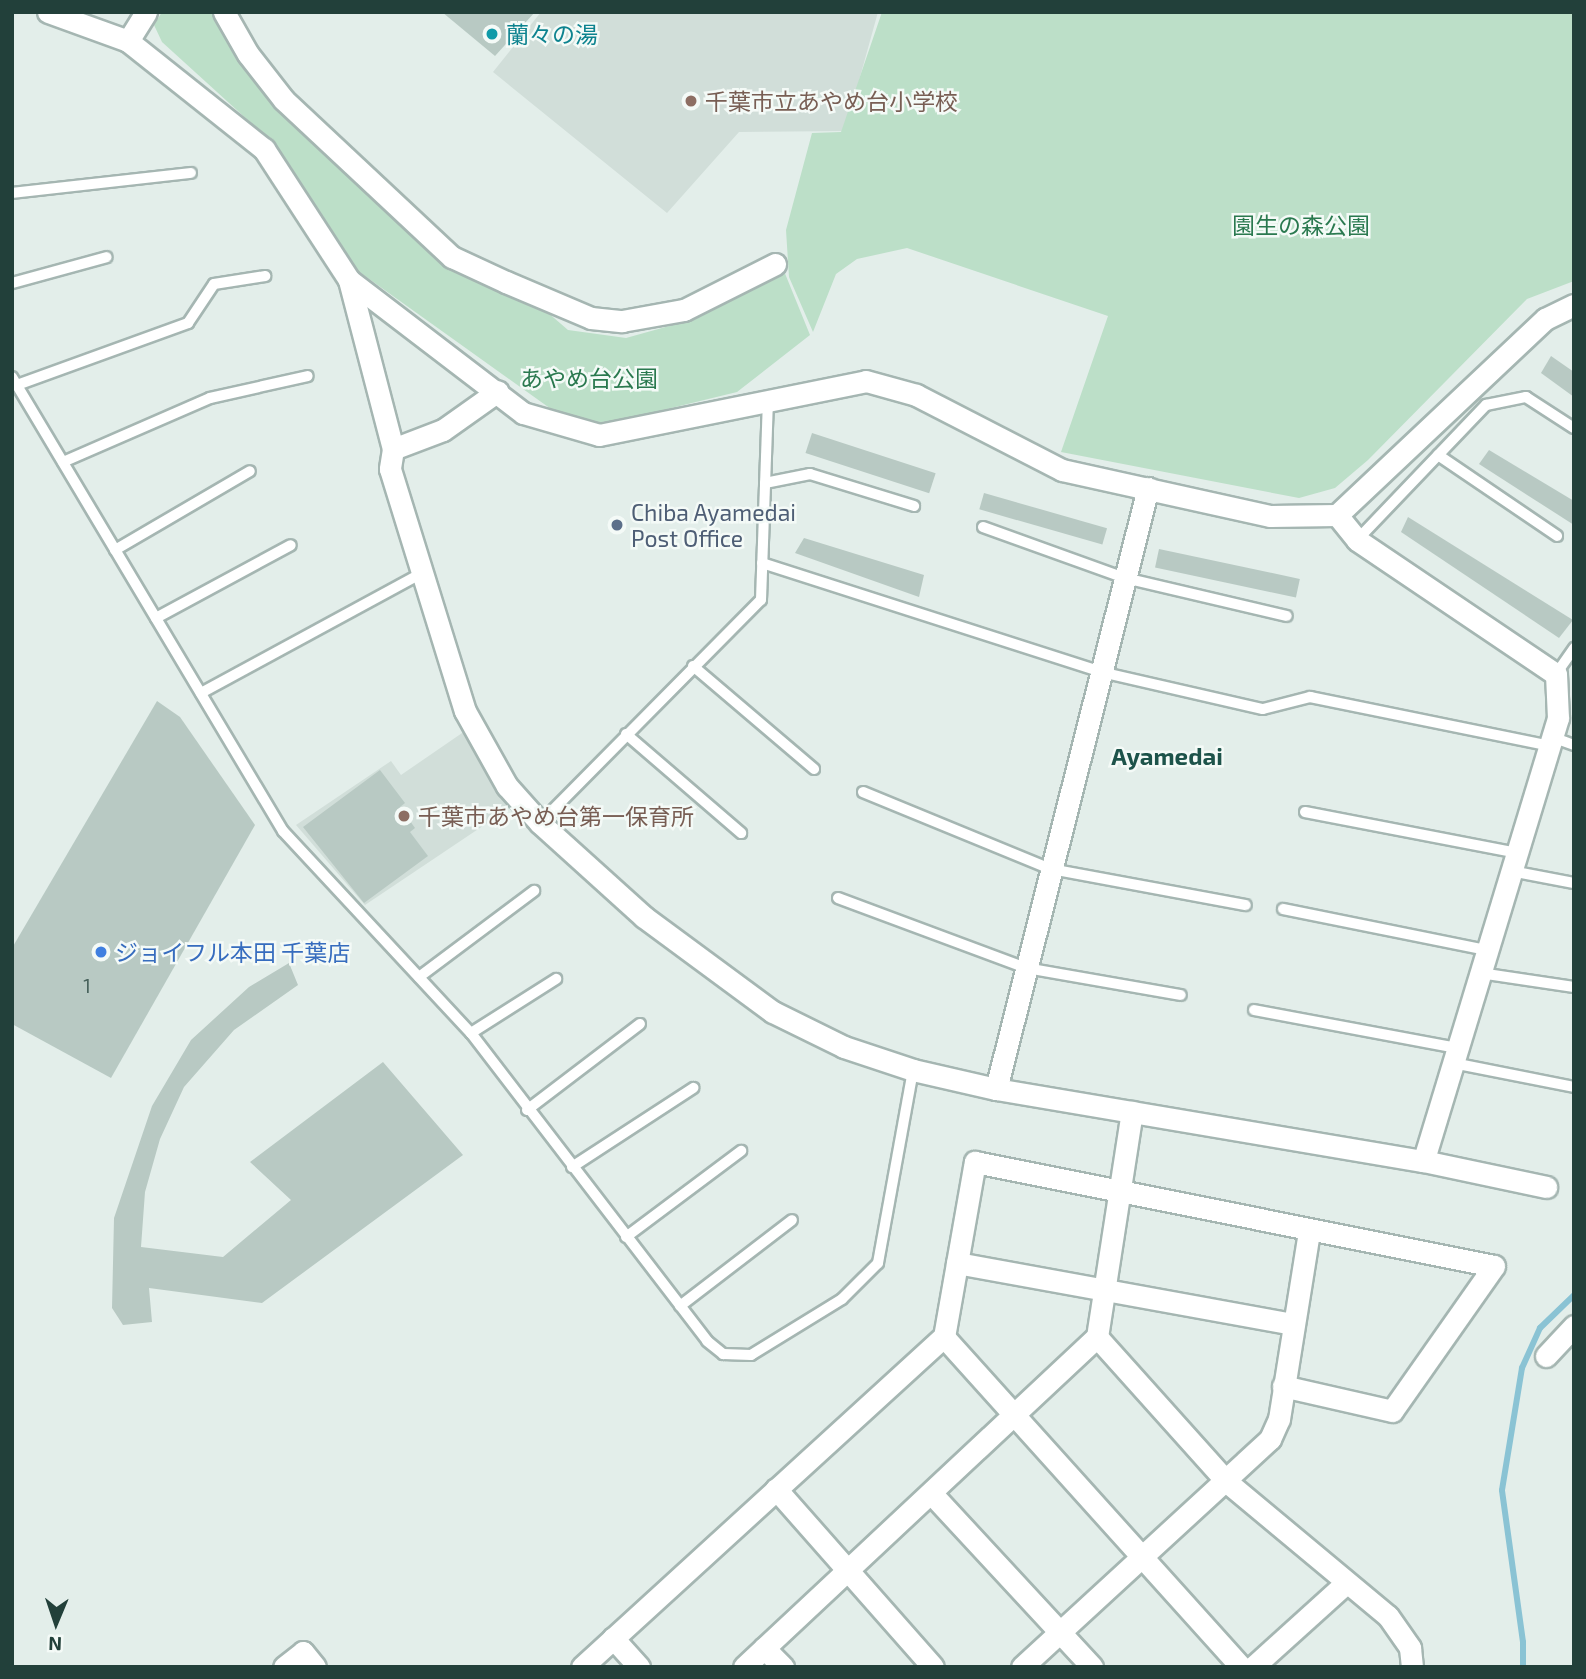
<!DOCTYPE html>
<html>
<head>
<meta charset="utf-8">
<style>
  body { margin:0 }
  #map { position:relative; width:1586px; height:1679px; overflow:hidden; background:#e3eeea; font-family:"Exo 2","Noto Sans JP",sans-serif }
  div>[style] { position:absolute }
  .built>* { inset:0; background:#d1ded9 }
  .green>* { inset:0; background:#bcdfc8 }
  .stream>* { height:6px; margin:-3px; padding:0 3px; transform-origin:3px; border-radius:3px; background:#8ac3d4 }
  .building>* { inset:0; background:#b8c9c3; transform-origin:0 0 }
  .roads { filter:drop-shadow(2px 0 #a5b6b2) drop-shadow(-2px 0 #a5b6b2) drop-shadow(0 2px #a5b6b2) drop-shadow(0 -2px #a5b6b2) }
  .lane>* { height:10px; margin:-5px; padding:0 5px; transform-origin:5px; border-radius:5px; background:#fff }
  .street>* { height:21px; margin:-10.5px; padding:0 10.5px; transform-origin:10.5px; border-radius:10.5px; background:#fff }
  .secondary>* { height:21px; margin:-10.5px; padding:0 10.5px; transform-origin:10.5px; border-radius:10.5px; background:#fff }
  .dots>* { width:19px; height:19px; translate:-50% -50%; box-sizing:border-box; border:4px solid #f4faf7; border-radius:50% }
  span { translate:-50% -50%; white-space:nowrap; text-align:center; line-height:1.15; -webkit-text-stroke:5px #f4faf7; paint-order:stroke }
  .number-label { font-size:19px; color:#48625c }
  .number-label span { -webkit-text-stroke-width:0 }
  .culture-label { font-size:23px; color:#0d838f }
  .left { translate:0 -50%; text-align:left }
  .education-label { font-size:23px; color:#785e54 }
  .park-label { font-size:23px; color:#2a794f }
  .service-label { font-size:23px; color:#4e5e75 }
  .shop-label { font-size:23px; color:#366cbe }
  .neighbourhood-label { font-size:24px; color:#1d534a; font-weight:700 }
  .frame { position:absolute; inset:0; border:14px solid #22403a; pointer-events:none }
  .north { position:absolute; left:21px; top:1588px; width:70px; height:70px; -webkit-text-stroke:5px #f4faf7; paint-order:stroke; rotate:182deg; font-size:19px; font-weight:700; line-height:28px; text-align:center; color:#22403a }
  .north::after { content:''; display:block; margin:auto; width:24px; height:32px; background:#22403a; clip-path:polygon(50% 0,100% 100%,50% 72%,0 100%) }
</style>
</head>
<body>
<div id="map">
  <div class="built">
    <i style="clip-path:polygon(541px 12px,878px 12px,845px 131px,739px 132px,667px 213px,493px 72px)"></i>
    <i style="clip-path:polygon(465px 731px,511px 807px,365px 905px,296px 825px,391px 761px,401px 775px)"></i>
  </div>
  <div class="green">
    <i style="clip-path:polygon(162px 12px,214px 12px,445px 260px,539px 305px,568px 330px,626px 338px,687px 321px,784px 271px,810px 335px,737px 392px,618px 421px,585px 423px,558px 414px,358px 271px,271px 141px,162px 42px,154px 25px)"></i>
    <i style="clip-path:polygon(882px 12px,1574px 12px,1574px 281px,1527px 299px,1368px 460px,1335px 488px,1299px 498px,1061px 452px,1108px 316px,907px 248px,857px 259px,836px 274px,813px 332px,789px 277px,786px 230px,812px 133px,841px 132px)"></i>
  </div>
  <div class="stream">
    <i style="left:1523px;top:1667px;width:25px;rotate:-90deg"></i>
    <i style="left:1523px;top:1642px;width:153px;rotate:-97.9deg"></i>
    <i style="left:1502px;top:1490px;width:124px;rotate:-80.7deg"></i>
    <i style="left:1522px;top:1368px;width:44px;rotate:-65.8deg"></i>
    <i style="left:1540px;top:1328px;width:47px;rotate:-44.1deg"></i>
  </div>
  <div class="building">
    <i style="clip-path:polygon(442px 12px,535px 12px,495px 56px)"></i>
    <i style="clip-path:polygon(1551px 356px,1574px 372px,1574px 397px,1541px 373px)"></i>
    <i style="left:812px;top:433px;width:130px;height:21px;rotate:18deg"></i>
    <i style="clip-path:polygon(1489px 450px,1574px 501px,1574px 525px,1479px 464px)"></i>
    <i style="left:984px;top:493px;width:128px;height:17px;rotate:16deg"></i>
    <i style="clip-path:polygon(1408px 517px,1573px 620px,1559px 638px,1401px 532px)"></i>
    <i style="clip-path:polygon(804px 538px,924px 575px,919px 597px,795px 553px)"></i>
    <i style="left:1159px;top:549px;width:144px;height:19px;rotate:12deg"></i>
    <i style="clip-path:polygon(157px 701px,180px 717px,255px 825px,111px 1078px,12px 1024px,12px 948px)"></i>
    <i style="clip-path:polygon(380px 770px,405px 803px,400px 807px,415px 828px,410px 832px,428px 856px,364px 903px,303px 827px)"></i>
    <i style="clip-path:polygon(289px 963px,298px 985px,234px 1030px,184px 1087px,160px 1139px,145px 1192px,141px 1247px,223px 1257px,291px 1200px,250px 1162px,383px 1062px,463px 1155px,262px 1303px,149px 1288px,152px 1322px,123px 1325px,112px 1308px,114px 1218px,152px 1106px,191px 1040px,249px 987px)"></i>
  </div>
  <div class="roads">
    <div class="lane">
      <i style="left:12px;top:193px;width:180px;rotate:-6.4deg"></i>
      <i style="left:12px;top:283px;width:98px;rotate:-15.3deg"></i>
      <i style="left:12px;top:377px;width:529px;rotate:59.17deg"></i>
      <i style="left:283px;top:831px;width:276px;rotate:47.1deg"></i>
      <i style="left:471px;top:1033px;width:388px;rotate:52.5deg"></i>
      <i style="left:707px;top:1341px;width:21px;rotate:39deg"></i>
      <i style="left:723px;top:1354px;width:28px;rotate:2deg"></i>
      <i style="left:751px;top:1355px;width:107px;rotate:-31.6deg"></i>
      <i style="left:842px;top:1299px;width:51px;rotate:-45deg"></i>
      <i style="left:878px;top:1263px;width:196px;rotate:-79.7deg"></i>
      <i style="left:17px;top:385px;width:182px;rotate:-19.9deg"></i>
      <i style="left:188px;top:323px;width:47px;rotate:-56.3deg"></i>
      <i style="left:214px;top:284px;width:52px;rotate:-8.9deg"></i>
      <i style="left:1438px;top:455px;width:144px;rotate:34.2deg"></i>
      <i style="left:63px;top:462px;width:160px;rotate:-23.5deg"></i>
      <i style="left:210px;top:398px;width:100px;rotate:-12.7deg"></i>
      <i style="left:765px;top:483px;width:46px;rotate:-11.3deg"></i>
      <i style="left:810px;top:474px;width:109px;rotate:17.1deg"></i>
      <i style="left:983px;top:527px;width:151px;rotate:19.8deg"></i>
      <i style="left:1125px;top:578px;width:166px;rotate:13.2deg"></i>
      <i style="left:1357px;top:540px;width:187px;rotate:-46.3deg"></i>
      <i style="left:1486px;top:405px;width:41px;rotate:-11.3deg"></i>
      <i style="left:1526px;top:397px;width:57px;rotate:32.9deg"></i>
      <i style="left:115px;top:550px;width:156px;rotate:-30.3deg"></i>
      <i style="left:762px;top:563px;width:356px;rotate:17.8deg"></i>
      <i style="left:1101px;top:672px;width:166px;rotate:12.9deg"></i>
      <i style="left:1263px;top:709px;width:49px;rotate:-14.3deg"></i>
      <i style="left:1310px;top:697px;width:245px;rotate:11.5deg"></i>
      <i style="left:156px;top:618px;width:153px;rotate:-28.4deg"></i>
      <i style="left:693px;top:666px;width:159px;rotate:40.4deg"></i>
      <i style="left:1556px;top:674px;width:32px;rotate:-55deg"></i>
      <i style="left:201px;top:693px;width:251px;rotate:-28.5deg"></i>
      <i style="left:626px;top:734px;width:152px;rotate:40.7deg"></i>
      <i style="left:1552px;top:737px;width:23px;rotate:20deg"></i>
      <i style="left:863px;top:792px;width:203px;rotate:22.3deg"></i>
      <i style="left:1051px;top:869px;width:198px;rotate:10.5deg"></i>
      <i style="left:1305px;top:812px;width:216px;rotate:10.9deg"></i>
      <i style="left:540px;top:823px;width:314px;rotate:-45.3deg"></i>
      <i style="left:761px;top:600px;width:197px;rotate:-88deg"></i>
      <i style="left:1511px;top:871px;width:64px;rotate:10.8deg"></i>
      <i style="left:838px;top:898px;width:201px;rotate:20.4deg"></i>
      <i style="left:1026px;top:968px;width:157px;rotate:9.9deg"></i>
      <i style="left:1283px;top:909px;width:208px;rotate:11.4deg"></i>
      <i style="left:1480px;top:973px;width:95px;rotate:8.5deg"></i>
      <i style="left:419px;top:977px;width:144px;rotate:-36.8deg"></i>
      <i style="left:1254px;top:1010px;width:207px;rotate:10.6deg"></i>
      <i style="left:471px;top:1033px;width:101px;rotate:-32.4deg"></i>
      <i style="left:1453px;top:1063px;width:123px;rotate:11.2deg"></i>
      <i style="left:527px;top:1110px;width:142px;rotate:-37.3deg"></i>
      <i style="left:572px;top:1167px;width:145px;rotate:-33.1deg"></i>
      <i style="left:626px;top:1237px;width:144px;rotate:-36.8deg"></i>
      <i style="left:680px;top:1306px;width:141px;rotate:-37.5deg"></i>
    </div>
    <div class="street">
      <i style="left:224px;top:12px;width:48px;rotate:60.3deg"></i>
      <i style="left:248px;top:54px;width:58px;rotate:52deg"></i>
      <i style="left:284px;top:100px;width:230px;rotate:43.1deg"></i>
      <i style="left:452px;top:257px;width:60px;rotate:24.8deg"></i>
      <i style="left:506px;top:282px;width:92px;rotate:23deg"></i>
      <i style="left:591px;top:318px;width:31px;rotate:6deg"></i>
      <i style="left:622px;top:321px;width:63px;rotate:-10.1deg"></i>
      <i style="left:684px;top:310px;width:102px;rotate:-26.8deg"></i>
      <i style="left:128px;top:41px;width:34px;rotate:-58deg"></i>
      <i style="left:349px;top:280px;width:175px;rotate:75.4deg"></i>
      <i style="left:393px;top:449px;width:20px;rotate:99deg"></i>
      <i style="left:390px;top:469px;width:253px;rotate:72.8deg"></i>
      <i style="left:465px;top:711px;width:86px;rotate:60.8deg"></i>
      <i style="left:507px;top:786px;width:50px;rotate:48.3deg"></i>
      <i style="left:540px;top:823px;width:140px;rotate:42.1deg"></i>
      <i style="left:644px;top:917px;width:160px;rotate:36.4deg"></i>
      <i style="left:773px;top:1012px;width:79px;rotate:26.2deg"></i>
      <i style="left:844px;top:1047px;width:73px;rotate:18.4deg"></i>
      <i style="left:913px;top:1070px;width:85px;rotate:12.9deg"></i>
      <i style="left:996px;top:1089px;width:433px;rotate:9.6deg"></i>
      <i style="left:1423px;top:1161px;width:126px;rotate:11.9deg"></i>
      <i style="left:349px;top:280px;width:219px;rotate:37.4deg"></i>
      <i style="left:523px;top:413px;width:79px;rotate:16.1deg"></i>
      <i style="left:599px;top:435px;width:272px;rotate:-11.4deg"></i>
      <i style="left:866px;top:381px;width:52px;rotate:15.6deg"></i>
      <i style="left:916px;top:395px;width:164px;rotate:27.2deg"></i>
      <i style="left:1062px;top:470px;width:213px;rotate:12.5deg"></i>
      <i style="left:1270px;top:516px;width:67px;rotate:-0.9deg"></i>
      <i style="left:1337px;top:515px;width:286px;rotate:-43.3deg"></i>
      <i style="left:1545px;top:319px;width:32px;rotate:-26deg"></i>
      <i style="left:393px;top:449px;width:53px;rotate:-20.8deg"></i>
      <i style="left:443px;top:430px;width:67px;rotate:-35.3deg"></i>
      <i style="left:1337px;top:515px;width:32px;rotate:51deg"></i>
      <i style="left:1357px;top:540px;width:240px;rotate:34deg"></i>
      <i style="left:1556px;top:674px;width:44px;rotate:87.4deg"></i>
      <i style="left:1558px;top:718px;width:463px;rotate:106.9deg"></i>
      <i style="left:996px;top:1089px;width:620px;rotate:-75.81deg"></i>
      <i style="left:957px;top:1263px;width:342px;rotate:10.3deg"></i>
      <i style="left:944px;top:1337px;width:444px;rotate:48deg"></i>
      <i style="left:1097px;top:1337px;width:195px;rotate:48.1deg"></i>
      <i style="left:1227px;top:1482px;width:209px;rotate:39.8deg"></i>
      <i style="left:1388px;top:1616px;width:39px;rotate:55deg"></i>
      <i style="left:1410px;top:1648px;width:19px;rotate:84deg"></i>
      <i style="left:1546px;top:1356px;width:41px;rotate:-47deg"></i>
      <i style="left:776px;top:1489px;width:237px;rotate:48.6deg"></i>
      <i style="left:931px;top:1493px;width:237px;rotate:47.2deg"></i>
      <i style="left:613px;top:1638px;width:39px;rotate:48deg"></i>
      <i style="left:764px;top:1648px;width:27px;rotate:45deg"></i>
      <i style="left:284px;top:1667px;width:24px;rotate:-38deg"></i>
      <i style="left:303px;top:1652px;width:19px;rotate:51deg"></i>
      <i style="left:582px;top:1667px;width:490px;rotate:-42.4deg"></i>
      <i style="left:944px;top:1337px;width:178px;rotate:-80deg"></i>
      <i style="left:975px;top:1162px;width:529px;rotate:11.33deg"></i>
      <i style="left:1494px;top:1266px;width:177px;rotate:125.1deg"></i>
      <i style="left:1392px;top:1411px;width:112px;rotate:-167.1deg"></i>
      <i style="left:744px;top:1667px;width:483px;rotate:-43.1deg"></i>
      <i style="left:1097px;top:1337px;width:228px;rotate:-81.2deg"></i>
      <i style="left:1022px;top:1667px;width:337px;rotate:-42.6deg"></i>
      <i style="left:1270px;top:1439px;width:22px;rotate:-66deg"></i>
      <i style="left:1279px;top:1419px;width:190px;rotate:-80.9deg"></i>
      <i style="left:1253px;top:1667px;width:125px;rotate:-42.1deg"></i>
    </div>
    <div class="secondary">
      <i style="left:48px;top:12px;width:85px;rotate:19.9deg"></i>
      <i style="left:128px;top:41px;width:174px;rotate:38.5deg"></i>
      <i style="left:264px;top:149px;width:156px;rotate:57deg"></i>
    </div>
  </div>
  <div class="dots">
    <i style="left:492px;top:34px;background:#0f9aa8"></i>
    <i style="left:691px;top:101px;background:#8d6e63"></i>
    <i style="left:617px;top:525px;background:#5c6f8a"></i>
    <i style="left:404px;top:816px;background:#8d6e63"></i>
    <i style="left:101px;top:952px;background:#3f7fe0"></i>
  </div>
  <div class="number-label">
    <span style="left:87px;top:986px">1</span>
  </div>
  <div class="culture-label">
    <span class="left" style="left:506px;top:34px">蘭々の湯</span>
  </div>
  <div class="education-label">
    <span class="left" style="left:705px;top:101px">千葉市立あやめ台小学校</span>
    <span class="left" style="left:418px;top:816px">千葉市あやめ台第一保育所</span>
  </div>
  <div class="park-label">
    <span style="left:1301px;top:225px">園生の森公園</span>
    <span style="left:589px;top:378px">あやめ台公園</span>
  </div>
  <div class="service-label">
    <span class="left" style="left:631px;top:525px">Chiba Ayamedai<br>Post Office</span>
  </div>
  <div class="shop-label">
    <span class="left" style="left:115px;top:952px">ジョイフル本田 千葉店</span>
  </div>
  <div class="neighbourhood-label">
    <span style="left:1167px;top:756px">Ayamedai</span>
  </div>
  <div class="frame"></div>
  <div class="north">N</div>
</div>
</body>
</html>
